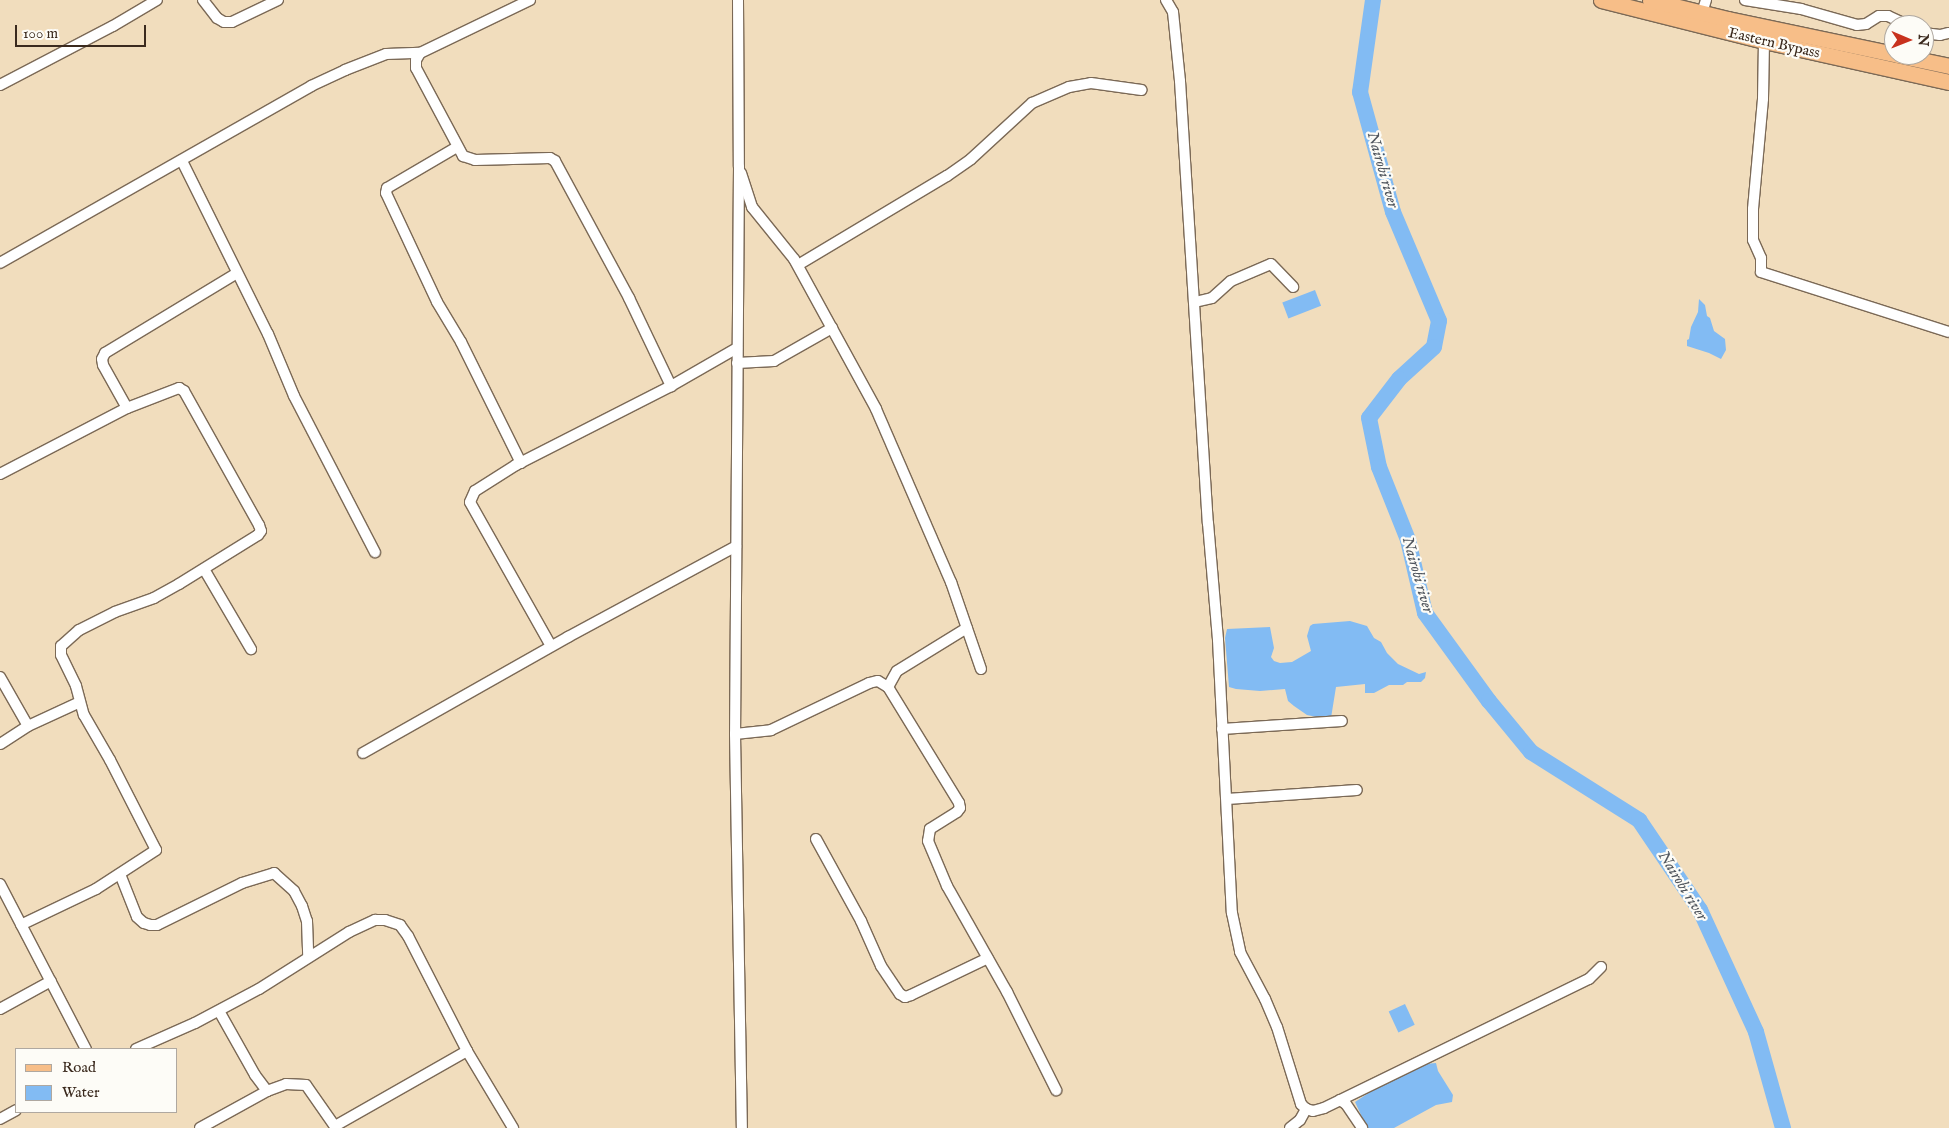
<!DOCTYPE html>
<html>
<head>
<meta charset="utf-8">
<style>
  body { margin:0 }
  #map { position:relative; width:1949px; height:1128px; overflow:hidden; background:#f1ddbd; font-family:"IM FELL English",serif }
  div>[style] { position:absolute }
  .water>* { inset:0; background:#82bbf3; transform-origin:0 0 }
  .river>* { height:16px; margin:-8px; padding:0 8px; transform-origin:8px; border-radius:8px; background:#82bbf3 }
  .roads { filter:drop-shadow(1px 0 #7b6956) drop-shadow(-1px 0 #7b6956) drop-shadow(0 1px #7b6956) drop-shadow(0 -1px #7b6956) }
  .street>* { height:10px; margin:-5px; padding:0 5px; transform-origin:5px; border-radius:5px; background:#fff }
  .primary>* { height:15px; margin:-7.5px; padding:0 7.5px; transform-origin:7.5px; border-radius:7.5px; background:#f7be88 }
  span { translate:-50% -50%; white-space:nowrap; text-align:center; line-height:1.15; -webkit-text-stroke:4.5px #fdfcf7; paint-order:stroke }
  .street-label { font-size:15px; color:#3b2a1e }
  .water-label { font-size:16px; color:#50565e; font-style:italic }
  .legend { position:absolute; left:15px; top:1048px; width:162px; height:65px; box-sizing:border-box; background:#fdfcf7; border:1px solid #afa8a0; margin:0; padding:6px 9px; list-style:none; font-size:15px; color:#3b2a1e }
  .legend li { display:flex; align-items:center; gap:10px; height:25px }
  .legend b { width:25px; border:1px solid #afa8a0 }
  .north { position:absolute; left:1884px; top:15px; width:50px; height:50px; box-sizing:border-box; background:#fdfcf7; border:1px solid #afa8a0; border-radius:50%; rotate:91deg; font-size:14px; font-weight:700; line-height:20px; text-align:center; color:#3b2a1e }
  .north::after { content:''; display:block; margin:auto; width:18px; height:22px; background:#c8321e; clip-path:polygon(50% 0,100% 100%,50% 72%,0 100%) }
  .scale { position:absolute; left:15px; top:25px; width:131px; height:22px; box-sizing:border-box; border:2px solid #3b2a1e; border-top:0; padding-left:6px; font-size:15px; line-height:18px; white-space:nowrap; color:#3b2a1e; -webkit-text-stroke:4px #fdfcf7; paint-order:stroke }
</style>
</head>
<body>
<div id="map">
  <div class="water">
    <i style="left:1315px;top:290px;width:17px;height:35px;rotate:69deg"></i>
    <i style="clip-path:polygon(1699px 299px,1705px 305px,1707px 316px,1710px 318px,1714px 331px,1725px 339px,1726px 350px,1721px 359px,1709px 353px,1687px 346px,1687px 340px,1689px 339px,1691px 327px,1698px 312px)"></i>
    <i style="clip-path:polygon(1350px 621px,1367px 626px,1374px 638px,1381px 642px,1387px 653px,1398px 664px,1419px 674px,1426px 672px,1425px 678px,1421px 682px,1407px 682px,1403px 685px,1389px 685px,1374px 693px,1365px 693px,1365px 684px,1336px 687px,1331px 718px,1326px 719px,1307px 715px,1294px 706px,1288px 701px,1285px 689px,1260px 691px,1236px 689px,1229px 687px,1225px 638px,1227px 629px,1270px 627px,1274px 648px,1271px 657px,1274px 661px,1280px 663px,1292px 662px,1311px 651px,1307px 636px,1310px 626px,1313px 624px)"></i>
    <i style="left:1405px;top:1004px;width:23px;height:18px;rotate:65deg"></i>
    <i style="clip-path:polygon(1436px 1063px,1438px 1071px,1453px 1095px,1452px 1102px,1436px 1105px,1394px 1128px,1367px 1128px,1355px 1102px,1382px 1084px,1425px 1064px)"></i>
  </div>
  <div class="river">
    <i style="left:1373px;top:0;width:93px;rotate:98deg"></i>
    <i style="left:1360px;top:92px;width:124px;rotate:74.6deg"></i>
    <i style="left:1393px;top:212px;width:118px;rotate:67.1deg"></i>
    <i style="left:1439px;top:321px;width:26px;rotate:101deg"></i>
    <i style="left:1434px;top:347px;width:47px;rotate:137.6deg"></i>
    <i style="left:1399px;top:379px;width:49px;rotate:127.6deg"></i>
    <i style="left:1369px;top:418px;width:50px;rotate:78.5deg"></i>
    <i style="left:1379px;top:467px;width:79px;rotate:68.3deg"></i>
    <i style="left:1408px;top:540px;width:75px;rotate:76.9deg"></i>
    <i style="left:1425px;top:613px;width:109px;rotate:54deg"></i>
    <i style="left:1489px;top:701px;width:66px;rotate:50.5deg"></i>
    <i style="left:1531px;top:752px;width:128px;rotate:32.2deg"></i>
    <i style="left:1639px;top:820px;width:109px;rotate:55.9deg"></i>
    <i style="left:1700px;top:910px;width:134px;rotate:65.3deg"></i>
    <i style="left:1756px;top:1032px;width:100px;rotate:74.3deg"></i>
  </div>
  <div class="roads">
    <div class="street">
      <i style="left:203px;top:0;width:23px;rotate:52deg"></i>
      <i style="left:217px;top:18px;width:8px;rotate:30deg"></i>
      <i style="left:224px;top:22px;width:8px"></i>
      <i style="left:232px;top:22px;width:51px;rotate:-25.6deg"></i>
      <i style="left:530px;top:0;width:122px;rotate:154.3deg"></i>
      <i style="left:420px;top:53px;width:8px;rotate:120deg"></i>
      <i style="left:416px;top:60px;width:8px;rotate:90deg"></i>
      <i style="left:416px;top:68px;width:100px;rotate:61.9deg"></i>
      <i style="left:463px;top:156px;width:13px;rotate:18deg"></i>
      <i style="left:475px;top:160px;width:75px;rotate:-1.5deg"></i>
      <i style="left:550px;top:158px;width:6px;rotate:31deg"></i>
      <i style="left:555px;top:161px;width:156px;rotate:61.6deg"></i>
      <i style="left:629px;top:298px;width:98px;rotate:64.5deg"></i>
      <i style="left:738px;top:0;width:167px;rotate:89.7deg"></i>
      <i style="left:739px;top:167px;width:567px;rotate:90.4deg"></i>
      <i style="left:735px;top:734px;width:394px;rotate:89deg"></i>
      <i style="left:1166px;top:0;width:14px;rotate:60deg"></i>
      <i style="left:1173px;top:12px;width:69px;rotate:84.2deg"></i>
      <i style="left:1180px;top:81px;width:443px;rotate:86.4deg"></i>
      <i style="left:1208px;top:523px;width:117px;rotate:85.1deg"></i>
      <i style="left:1218px;top:640px;width:273px;rotate:87.1deg"></i>
      <i style="left:1232px;top:913px;width:40px;rotate:78deg"></i>
      <i style="left:1240px;top:952px;width:53px;rotate:62deg"></i>
      <i style="left:1265px;top:999px;width:30px;rotate:67deg"></i>
      <i style="left:1277px;top:1027px;width:81px;rotate:72.7deg"></i>
      <i style="left:1301px;top:1104px;width:7px;rotate:45deg"></i>
      <i style="left:1306px;top:1109px;width:7px;rotate:16deg"></i>
      <i style="left:1313px;top:1111px;width:11px;rotate:-15deg"></i>
      <i style="left:1324px;top:1108px;width:295px;rotate:-26deg"></i>
      <i style="left:1589px;top:979px;width:17px;rotate:-45deg"></i>
      <i style="left:1745px;top:0;width:57px;rotate:9.1deg"></i>
      <i style="left:1801px;top:9px;width:58px;rotate:15.9deg"></i>
      <i style="left:1857px;top:25px;width:9px;rotate:-6deg"></i>
      <i style="left:1866px;top:24px;width:15px;rotate:-32deg"></i>
      <i style="left:1879px;top:16px;width:9px"></i>
      <i style="left:1888px;top:16px;width:21px;rotate:25deg"></i>
      <i style="left:1702px;top:13px;width:14px;rotate:-73deg"></i>
      <i style="left:1924px;top:33px;width:16px;rotate:7deg"></i>
      <i style="left:1940px;top:35px;width:9px;rotate:-13deg"></i>
      <i style="left:1764px;top:41px;width:58px;rotate:91deg"></i>
      <i style="left:1763px;top:99px;width:110px;rotate:95.2deg"></i>
      <i style="left:1753px;top:209px;width:31px;rotate:90deg"></i>
      <i style="left:1753px;top:240px;width:20px;rotate:66deg"></i>
      <i style="left:1761px;top:258px;width:14px;rotate:90deg"></i>
      <i style="left:1761px;top:272px;width:197px;rotate:17.7deg"></i>
      <i style="left:0;top:85px;width:127px;rotate:-27.6deg"></i>
      <i style="left:113px;top:26px;width:51px;rotate:-30.6deg"></i>
      <i style="left:457px;top:147px;width:81px;rotate:149.6deg"></i>
      <i style="left:387px;top:188px;width:5px;rotate:101deg"></i>
      <i style="left:386px;top:193px;width:120px;rotate:64.9deg"></i>
      <i style="left:437px;top:302px;width:47px;rotate:59deg"></i>
      <i style="left:461px;top:342px;width:135px;rotate:63.6deg"></i>
      <i style="left:182px;top:161px;width:193px;rotate:63.6deg"></i>
      <i style="left:268px;top:334px;width:67px;rotate:67.2deg"></i>
      <i style="left:294px;top:396px;width:176px;rotate:62.6deg"></i>
      <i style="left:741px;top:173px;width:36px;rotate:72deg"></i>
      <i style="left:752px;top:207px;width:67px;rotate:51.1deg"></i>
      <i style="left:794px;top:259px;width:171px;rotate:61.3deg"></i>
      <i style="left:876px;top:409px;width:189px;rotate:66.6deg"></i>
      <i style="left:951px;top:582px;width:92px;rotate:71deg"></i>
      <i style="left:0;top:263px;width:358px;rotate:-29.6deg"></i>
      <i style="left:311px;top:86px;width:38px;rotate:-25deg"></i>
      <i style="left:345px;top:70px;width:44px;rotate:-21.3deg"></i>
      <i style="left:386px;top:54px;width:34px;rotate:-2deg"></i>
      <i style="left:798px;top:265px;width:174px;rotate:-30.9deg"></i>
      <i style="left:947px;top:176px;width:29px;rotate:-35deg"></i>
      <i style="left:971px;top:159px;width:83px;rotate:-42.6deg"></i>
      <i style="left:1032px;top:103px;width:40px;rotate:-23.4deg"></i>
      <i style="left:1069px;top:87px;width:22px;rotate:-10deg"></i>
      <i style="left:1091px;top:83px;width:51px;rotate:7.8deg"></i>
      <i style="left:1195px;top:302px;width:17px;rotate:-13deg"></i>
      <i style="left:1212px;top:298px;width:25px;rotate:-42deg"></i>
      <i style="left:1231px;top:281px;width:43px;rotate:-23deg"></i>
      <i style="left:1271px;top:264px;width:32px;rotate:46deg"></i>
      <i style="left:737px;top:363px;width:37px;rotate:-3deg"></i>
      <i style="left:774px;top:361px;width:67px;rotate:-29.6deg"></i>
      <i style="left:127px;top:408px;width:49px;rotate:-119.2deg"></i>
      <i style="left:103px;top:365px;width:6px;rotate:-99deg"></i>
      <i style="left:102px;top:359px;width:7px;rotate:-63deg"></i>
      <i style="left:105px;top:353px;width:154px;rotate:-31.2deg"></i>
      <i style="left:0;top:474px;width:143px;rotate:-27.5deg"></i>
      <i style="left:127px;top:408px;width:56px;rotate:-21deg"></i>
      <i style="left:179px;top:388px;width:6px;rotate:31deg"></i>
      <i style="left:184px;top:391px;width:154px;rotate:60.8deg"></i>
      <i style="left:259px;top:525px;width:6px;rotate:72deg"></i>
      <i style="left:261px;top:531px;width:5px;rotate:127deg"></i>
      <i style="left:258px;top:535px;width:93px;rotate:148.2deg"></i>
      <i style="left:179px;top:584px;width:29px;rotate:151deg"></i>
      <i style="left:154px;top:598px;width:41px;rotate:160.3deg"></i>
      <i style="left:115px;top:612px;width:40px;rotate:153.4deg"></i>
      <i style="left:79px;top:630px;width:24px;rotate:138deg"></i>
      <i style="left:61px;top:646px;width:9px;rotate:90deg"></i>
      <i style="left:61px;top:655px;width:34px;rotate:64deg"></i>
      <i style="left:76px;top:686px;width:30px;rotate:75deg"></i>
      <i style="left:84px;top:715px;width:52px;rotate:60deg"></i>
      <i style="left:110px;top:760px;width:101px;rotate:62.9deg"></i>
      <i style="left:156px;top:850px;width:72px;rotate:147deg"></i>
      <i style="left:96px;top:889px;width:83px;rotate:154.4deg"></i>
      <i style="left:204px;top:569px;width:93px;rotate:59.6deg"></i>
      <i style="left:551px;top:646px;width:165px;rotate:-119.4deg"></i>
      <i style="left:470px;top:502px;width:12px;rotate:-66deg"></i>
      <i style="left:475px;top:491px;width:49px;rotate:-32.4deg"></i>
      <i style="left:516px;top:465px;width:174px;rotate:-27deg"></i>
      <i style="left:671px;top:386px;width:76px;rotate:-29.9deg"></i>
      <i style="left:0;top:677px;width:56px;rotate:60.3deg"></i>
      <i style="left:28px;top:726px;width:33px;rotate:147deg"></i>
      <i style="left:888px;top:687px;width:18px;rotate:-61deg"></i>
      <i style="left:897px;top:671px;width:82px;rotate:-31.6deg"></i>
      <i style="left:28px;top:726px;width:57px;rotate:-24.8deg"></i>
      <i style="left:1222px;top:729px;width:120px;rotate:-3.8deg"></i>
      <i style="left:735px;top:734px;width:36px;rotate:-6deg"></i>
      <i style="left:771px;top:730px;width:109px;rotate:-25.6deg"></i>
      <i style="left:869px;top:683px;width:9px;rotate:-13deg"></i>
      <i style="left:878px;top:681px;width:12px;rotate:31deg"></i>
      <i style="left:888px;top:687px;width:136px;rotate:58.5deg"></i>
      <i style="left:959px;top:803px;width:5px;rotate:79deg"></i>
      <i style="left:960px;top:808px;width:5px;rotate:127deg"></i>
      <i style="left:957px;top:812px;width:32px;rotate:148deg"></i>
      <i style="left:930px;top:829px;width:12px;rotate:99deg"></i>
      <i style="left:928px;top:841px;width:49px;rotate:67.1deg"></i>
      <i style="left:947px;top:886px;width:122px;rotate:60.5deg"></i>
      <i style="left:1007px;top:992px;width:110px;rotate:63.4deg"></i>
      <i style="left:363px;top:753px;width:236px;rotate:-29.5deg"></i>
      <i style="left:568px;top:637px;width:191px;rotate:-28.4deg"></i>
      <i style="left:1227px;top:799px;width:130px;rotate:-4deg"></i>
      <i style="left:816px;top:839px;width:94px;rotate:61.2deg"></i>
      <i style="left:861px;top:921px;width:49px;rotate:66deg"></i>
      <i style="left:881px;top:966px;width:34px;rotate:56deg"></i>
      <i style="left:900px;top:994px;width:6px;rotate:31deg"></i>
      <i style="left:905px;top:997px;width:6px;rotate:-18deg"></i>
      <i style="left:911px;top:995px;width:85px;rotate:-25.7deg"></i>
      <i style="left:120px;top:874px;width:46px;rotate:68.4deg"></i>
      <i style="left:137px;top:917px;width:9px;rotate:41deg"></i>
      <i style="left:144px;top:923px;width:6px;rotate:18deg"></i>
      <i style="left:150px;top:925px;width:7px"></i>
      <i style="left:157px;top:925px;width:95px;rotate:-26.3deg"></i>
      <i style="left:242px;top:883px;width:34px;rotate:-17deg"></i>
      <i style="left:274px;top:873px;width:27px;rotate:42deg"></i>
      <i style="left:294px;top:891px;width:17px;rotate:62deg"></i>
      <i style="left:302px;top:906px;width:16px;rotate:72deg"></i>
      <i style="left:307px;top:921px;width:36px;rotate:88deg"></i>
      <i style="left:0;top:884px;width:186px;rotate:62.5deg"></i>
      <i style="left:0;top:1009px;width:58px;rotate:-28.8deg"></i>
      <i style="left:219px;top:1011px;width:73px;rotate:60.6deg"></i>
      <i style="left:255px;top:1075px;width:20px;rotate:53deg"></i>
      <i style="left:267px;top:1091px;width:20px;rotate:-20deg"></i>
      <i style="left:286px;top:1084px;width:20px;rotate:3deg"></i>
      <i style="left:306px;top:1085px;width:52px;rotate:55.1deg"></i>
      <i style="left:136px;top:1049px;width:64px;rotate:-23.8deg"></i>
      <i style="left:195px;top:1023px;width:72px;rotate:-28deg"></i>
      <i style="left:259px;top:989px;width:107px;rotate:-32.3deg"></i>
      <i style="left:349px;top:932px;width:29px;rotate:-25deg"></i>
      <i style="left:375px;top:920px;width:10px"></i>
      <i style="left:385px;top:920px;width:16px;rotate:18deg"></i>
      <i style="left:400px;top:925px;width:14px;rotate:54deg"></i>
      <i style="left:408px;top:936px;width:129px;rotate:62.8deg"></i>
      <i style="left:1340px;top:1100px;width:7px;rotate:34deg"></i>
      <i style="left:1346px;top:1104px;width:29px;rotate:56deg"></i>
      <i style="left:0;top:1119px;width:18px;rotate:-29deg"></i>
      <i style="left:335px;top:1126px;width:152px;rotate:-29.6deg"></i>
      <i style="left:467px;top:1051px;width:90px;rotate:59.1deg"></i>
      <i style="left:200px;top:1128px;width:77px;rotate:-28.9deg"></i>
      <i style="left:1290px;top:1128px;width:13px;rotate:-39deg"></i>
      <i style="left:1300px;top:1120px;width:13px;rotate:-61deg"></i>
    </div>
    <div class="primary">
      <i style="left:1601px;top:0;width:168px;rotate:14.1deg"></i>
      <i style="left:1764px;top:41px;width:189px;rotate:12.5deg"></i>
      <i style="left:1650px;top:0;width:80px;rotate:13.7deg"></i>
      <i style="left:1728px;top:19px;width:170px;rotate:11.9deg"></i>
      <i style="left:1897px;top:55px;width:53px;rotate:11.9deg"></i>
    </div>
  </div>
  <div class="street-label">
    <span style="left:1774px;top:43px;rotate:13deg">Eastern Bypass</span>
  </div>
  <div class="water-label">
    <span style="left:1382px;top:170px;rotate:74deg">Nairobi river</span>
    <span style="left:1417px;top:575px;rotate:74deg">Nairobi river</span>
    <span style="left:1682px;top:886px;rotate:58deg">Nairobi river</span>
  </div>
  <ul class="legend">
  <li><b style="height:6px;background:#f7be88"></b>Road</li>
  <li><b style="height:14px;background:#82bbf3"></b>Water</li>
  </ul>
  <div class="north">N</div>
  <div class="scale">100 m</div>
</div>
</body>
</html>
